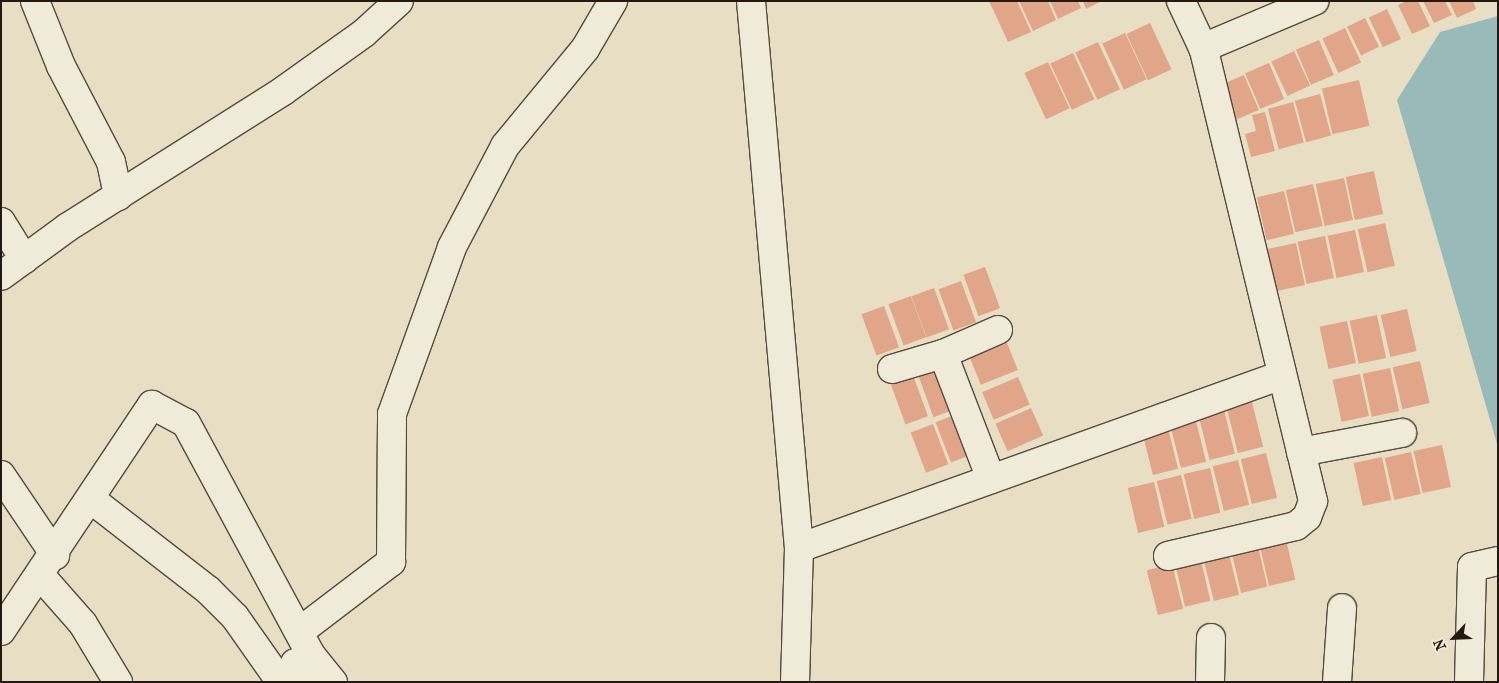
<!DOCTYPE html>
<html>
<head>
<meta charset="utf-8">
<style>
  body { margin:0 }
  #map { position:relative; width:1499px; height:683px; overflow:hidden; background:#e8dec3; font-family:"IM FELL French Canon",serif }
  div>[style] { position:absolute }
  .water>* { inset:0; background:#98bbba }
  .building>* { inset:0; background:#e1a68a; transform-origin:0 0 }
  .roads { filter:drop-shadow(1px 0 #544a3e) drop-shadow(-1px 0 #544a3e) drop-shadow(0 1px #544a3e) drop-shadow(0 -1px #544a3e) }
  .minor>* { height:28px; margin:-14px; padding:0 14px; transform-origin:14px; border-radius:14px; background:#f0ead8 }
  span { translate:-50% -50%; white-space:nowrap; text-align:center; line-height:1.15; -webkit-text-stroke:4px #f0ead8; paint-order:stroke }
  .frame { position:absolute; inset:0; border:2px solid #231812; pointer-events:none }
  .north { position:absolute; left:1429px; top:613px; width:50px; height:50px; -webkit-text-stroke:4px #f0ead8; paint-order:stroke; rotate:245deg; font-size:14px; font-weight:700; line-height:20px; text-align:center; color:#231812 }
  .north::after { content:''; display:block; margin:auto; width:18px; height:22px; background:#231812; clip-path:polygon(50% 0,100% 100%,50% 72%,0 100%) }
</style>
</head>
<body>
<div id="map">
  <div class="water">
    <i style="clip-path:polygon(1498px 16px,1498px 447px,1397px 100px,1440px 32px)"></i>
  </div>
  <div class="building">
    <i style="clip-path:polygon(989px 1px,1017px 1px,1031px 32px,1008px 42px)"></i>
    <i style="clip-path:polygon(1019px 1px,1048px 1px,1056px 20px,1033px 31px)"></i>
    <i style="clip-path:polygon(1050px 1px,1078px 1px,1081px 8px,1058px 19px)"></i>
    <i style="clip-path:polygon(1083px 1px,1102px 1px,1086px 9px)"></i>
    <i style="clip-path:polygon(1407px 1px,1418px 1px,1430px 26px,1412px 34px,1398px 5px)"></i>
    <i style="clip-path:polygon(1423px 1px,1445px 1px,1452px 15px,1434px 23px)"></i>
    <i style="clip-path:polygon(1449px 1px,1473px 1px,1476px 9px,1457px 18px)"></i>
    <i style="left:1387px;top:9px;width:33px;height:20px;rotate:65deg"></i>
    <i style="left:1365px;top:18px;width:32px;height:20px;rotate:64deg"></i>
    <i style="left:1150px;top:23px;width:51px;height:26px;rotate:65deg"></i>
    <i style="left:1345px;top:28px;width:38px;height:25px;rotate:65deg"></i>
    <i style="left:1125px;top:33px;width:51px;height:25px;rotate:65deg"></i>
    <i style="left:1319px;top:40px;width:38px;height:25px;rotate:67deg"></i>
    <i style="left:1098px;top:42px;width:52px;height:25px;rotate:65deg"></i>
    <i style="left:1294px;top:51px;width:38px;height:25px;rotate:65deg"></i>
    <i style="left:1073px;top:53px;width:51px;height:25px;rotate:65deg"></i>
    <i style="left:1048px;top:62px;width:51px;height:26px;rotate:65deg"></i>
    <i style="left:1269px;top:63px;width:39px;height:26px;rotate:67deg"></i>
    <i style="left:1244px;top:75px;width:38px;height:25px;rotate:67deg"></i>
    <i style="left:1359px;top:80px;width:47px;height:38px;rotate:77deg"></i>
    <i style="left:1320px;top:94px;width:43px;height:26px;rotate:75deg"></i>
    <i style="left:1293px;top:102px;width:42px;height:26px;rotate:75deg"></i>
    <i style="clip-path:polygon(1265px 112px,1275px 151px,1251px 157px,1245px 134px,1256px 131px,1252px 115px)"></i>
    <i style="left:1374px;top:171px;width:44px;height:29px;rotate:78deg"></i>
    <i style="left:1344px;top:178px;width:43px;height:29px;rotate:78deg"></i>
    <i style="left:1313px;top:184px;width:43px;height:28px;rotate:77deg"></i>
    <i style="left:1284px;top:191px;width:44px;height:28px;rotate:77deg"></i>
    <i style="left:1385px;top:223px;width:44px;height:28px;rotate:77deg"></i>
    <i style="left:1355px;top:230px;width:43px;height:28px;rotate:78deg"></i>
    <i style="left:1325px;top:236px;width:43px;height:28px;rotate:78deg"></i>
    <i style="left:1296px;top:243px;width:43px;height:29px;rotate:78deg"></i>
    <i style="left:985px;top:267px;width:44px;height:23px;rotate:70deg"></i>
    <i style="left:961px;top:281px;width:44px;height:24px;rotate:70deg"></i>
    <i style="left:934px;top:288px;width:44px;height:24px;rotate:70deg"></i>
    <i style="left:911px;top:296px;width:44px;height:24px;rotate:70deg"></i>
    <i style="left:884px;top:306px;width:44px;height:24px;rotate:70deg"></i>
    <i style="left:1407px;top:309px;width:43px;height:27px;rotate:77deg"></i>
    <i style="left:1377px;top:315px;width:44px;height:28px;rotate:78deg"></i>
    <i style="left:1347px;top:321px;width:43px;height:28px;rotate:78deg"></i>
    <i style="left:1007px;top:343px;width:29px;height:40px;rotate:68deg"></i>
    <i style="left:1420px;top:361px;width:43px;height:28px;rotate:77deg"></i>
    <i style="left:940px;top:368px;width:44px;height:23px;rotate:70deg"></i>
    <i style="left:1390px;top:368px;width:44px;height:28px;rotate:78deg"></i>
    <i style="left:1360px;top:374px;width:43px;height:28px;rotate:78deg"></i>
    <i style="left:913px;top:375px;width:44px;height:24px;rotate:70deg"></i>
    <i style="left:1018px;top:377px;width:30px;height:39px;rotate:67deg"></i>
    <i style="left:1252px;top:402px;width:46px;height:26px;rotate:76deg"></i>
    <i style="left:1031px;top:408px;width:30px;height:39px;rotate:66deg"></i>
    <i style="left:1224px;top:410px;width:45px;height:26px;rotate:76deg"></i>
    <i style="left:957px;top:414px;width:43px;height:23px;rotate:69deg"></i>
    <i style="left:1195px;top:417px;width:46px;height:26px;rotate:76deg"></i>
    <i style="left:933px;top:424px;width:43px;height:24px;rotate:69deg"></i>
    <i style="left:1167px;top:424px;width:46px;height:26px;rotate:76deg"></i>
    <i style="left:1442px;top:445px;width:43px;height:29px;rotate:78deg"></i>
    <i style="left:1411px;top:452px;width:43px;height:27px;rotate:77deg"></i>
    <i style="left:1266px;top:453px;width:46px;height:26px;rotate:76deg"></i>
    <i style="left:1382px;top:457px;width:44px;height:29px;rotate:78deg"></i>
    <i style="left:1238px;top:460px;width:46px;height:26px;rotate:76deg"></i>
    <i style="left:1210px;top:468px;width:46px;height:27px;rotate:77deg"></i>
    <i style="left:1181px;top:475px;width:45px;height:25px;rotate:76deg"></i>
    <i style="left:1154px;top:482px;width:46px;height:27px;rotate:77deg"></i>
    <i style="left:1285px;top:535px;width:46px;height:27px;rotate:77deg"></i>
    <i style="left:1257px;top:542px;width:46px;height:27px;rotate:77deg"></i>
    <i style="left:1228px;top:550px;width:46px;height:26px;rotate:76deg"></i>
    <i style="left:1200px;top:556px;width:46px;height:26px;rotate:77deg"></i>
    <i style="left:1172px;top:564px;width:46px;height:26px;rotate:76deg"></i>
  </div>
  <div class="roads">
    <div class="minor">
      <i style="left:35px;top:1px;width:70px;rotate:68.2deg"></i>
      <i style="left:61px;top:66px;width:108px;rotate:62.5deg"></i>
      <i style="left:111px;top:162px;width:35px;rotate:78deg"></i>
      <i style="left:751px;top:1px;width:549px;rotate:84.99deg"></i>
      <i style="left:799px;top:548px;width:134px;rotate:91.7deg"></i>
      <i style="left:1203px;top:48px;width:121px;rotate:-22.9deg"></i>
      <i style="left:1px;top:222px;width:44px;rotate:58.1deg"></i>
      <i style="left:1px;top:276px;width:83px;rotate:-36.2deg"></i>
      <i style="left:68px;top:227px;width:254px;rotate:-32.3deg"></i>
      <i style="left:283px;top:91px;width:100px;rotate:-35.6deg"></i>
      <i style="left:364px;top:33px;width:47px;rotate:-42.4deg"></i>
      <i style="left:943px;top:354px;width:60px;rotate:-23.6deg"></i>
      <i style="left:892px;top:369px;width:53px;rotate:-16.4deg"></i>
      <i style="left:943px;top:354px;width:134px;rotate:69deg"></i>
      <i style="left:1301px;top:452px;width:103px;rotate:-10.7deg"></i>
      <i style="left:1px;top:475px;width:97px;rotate:56deg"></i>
      <i style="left:92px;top:500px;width:147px;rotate:37.8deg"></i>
      <i style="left:208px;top:590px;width:38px;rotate:45deg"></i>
      <i style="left:235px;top:617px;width:70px;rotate:54.9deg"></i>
      <i style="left:799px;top:548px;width:513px;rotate:-19.71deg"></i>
      <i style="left:1168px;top:556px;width:131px;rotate:-13.2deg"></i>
      <i style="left:1296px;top:526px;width:14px;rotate:-39deg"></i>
      <i style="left:1307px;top:517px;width:17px;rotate:-69deg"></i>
      <i style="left:1313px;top:501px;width:466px;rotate:-103.6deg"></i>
      <i style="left:1203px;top:48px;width:52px;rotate:-115.1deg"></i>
      <i style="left:40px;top:575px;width:65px;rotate:48.7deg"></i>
      <i style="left:83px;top:624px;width:68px;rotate:58.9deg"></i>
      <i style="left:1px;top:631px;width:272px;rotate:-56.3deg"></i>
      <i style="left:152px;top:405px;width:38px;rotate:28deg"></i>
      <i style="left:186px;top:423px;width:264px;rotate:61.7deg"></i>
      <i style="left:311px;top:655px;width:35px;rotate:51deg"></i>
      <i style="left:299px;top:632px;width:116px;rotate:-37.3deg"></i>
      <i style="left:391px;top:562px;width:148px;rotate:-89.6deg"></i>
      <i style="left:392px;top:414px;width:177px;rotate:-70.2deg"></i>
      <i style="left:452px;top:247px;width:114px;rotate:-62.3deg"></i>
      <i style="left:505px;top:146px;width:126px;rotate:-50.5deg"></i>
      <i style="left:585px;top:49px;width:56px;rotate:-59.7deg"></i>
      <i style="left:295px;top:663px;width:20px;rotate:75deg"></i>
      <i style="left:1210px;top:682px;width:44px;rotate:-88.7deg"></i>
      <i style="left:1337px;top:682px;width:74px;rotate:-86.1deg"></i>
      <i style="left:1469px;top:682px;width:115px;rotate:-88.5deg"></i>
      <i style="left:1472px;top:567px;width:27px;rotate:-13deg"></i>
    </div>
  </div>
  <div class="frame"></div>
  <div class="north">N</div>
</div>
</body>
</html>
